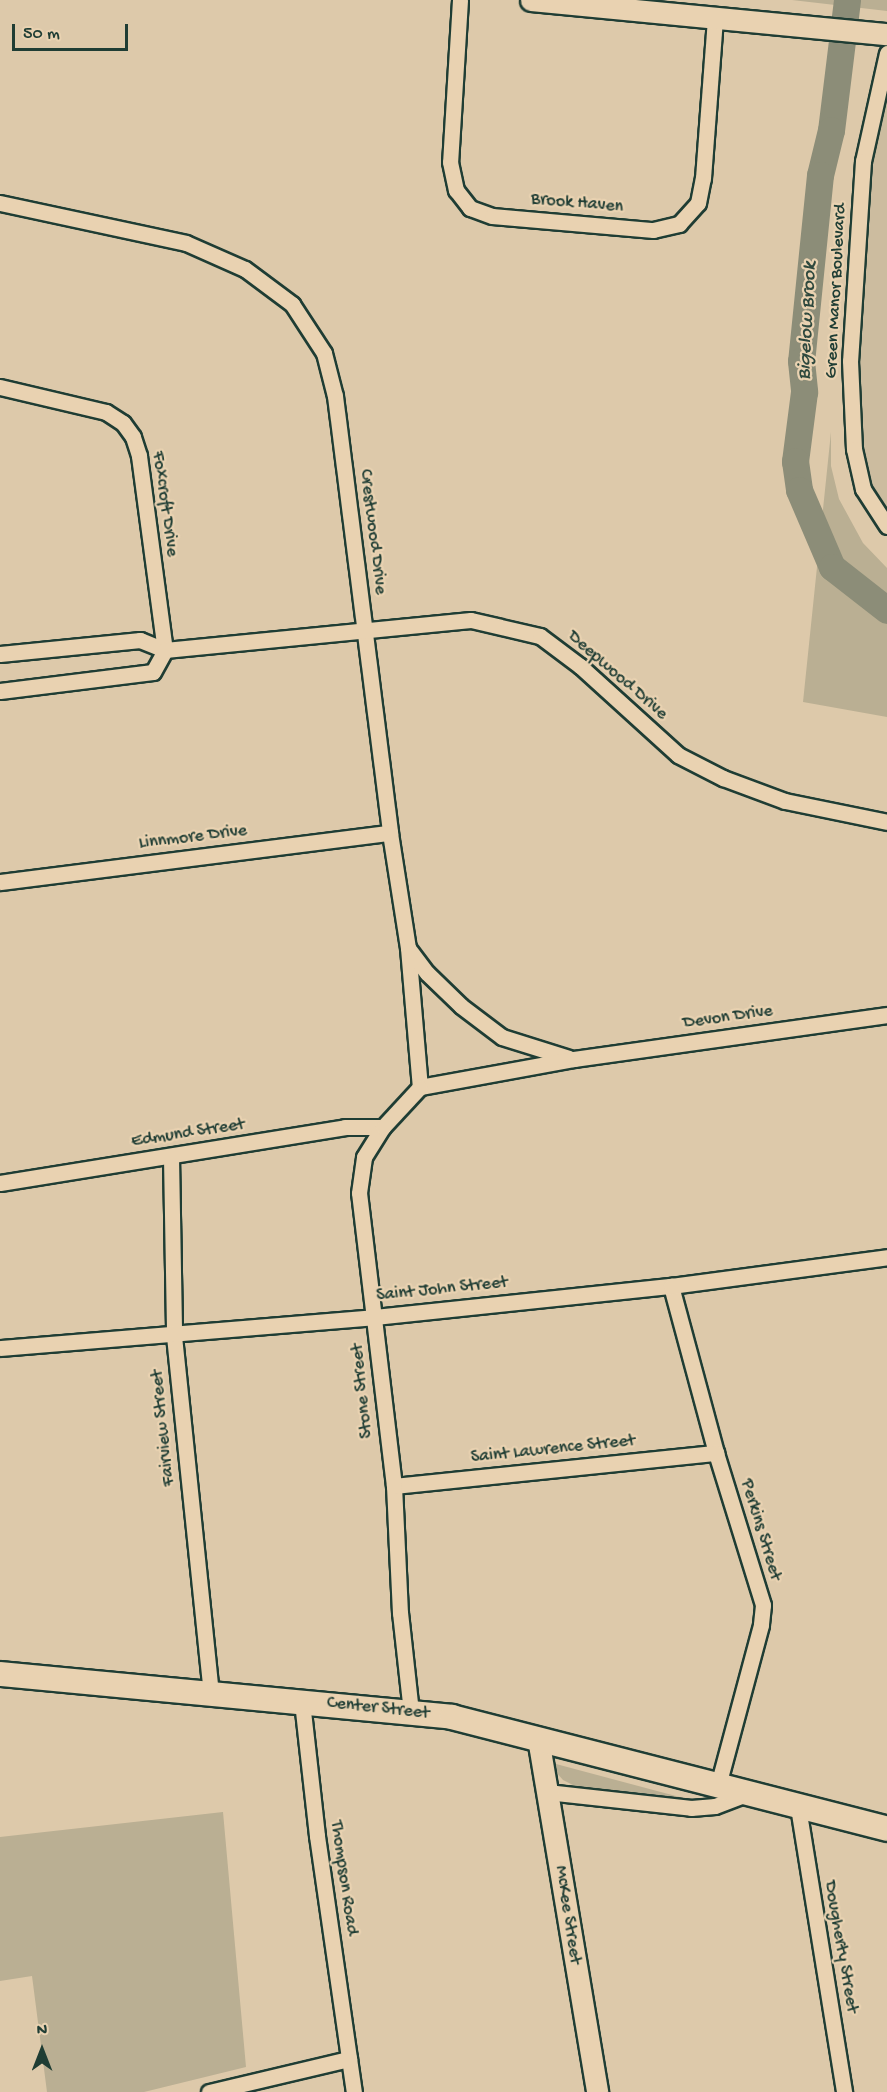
<!DOCTYPE html>
<html>
<head>
<meta charset="utf-8">
<style>
  body { margin:0 }
  #map { position:relative; width:887px; height:2092px; overflow:hidden; background:#ddc9aa; font-family:"Gochi Hand",sans-serif }
  div>[style] { position:absolute }
  .built>* { inset:0; background:#ccbc9f }
  .green>* { inset:0; background:#baaf93 }
  .river>* { height:27px; margin:-13.5px; padding:0 13.5px; transform-origin:13.5px; border-radius:13.5px; background:#8c8d78 }
  .roads { filter:drop-shadow(2px 0 #1f3d34) drop-shadow(-2px 0 #1f3d34) drop-shadow(0 2px #1f3d34) drop-shadow(0 -2px #1f3d34) }
  .street>* { height:15px; margin:-7.5px; padding:0 7.5px; transform-origin:7.5px; border-radius:7.5px; background:#e9d2b1 }
  .secondary>* { height:21px; margin:-10.5px; padding:0 10.5px; transform-origin:10.5px; border-radius:10.5px; background:#e9d2b1 }
  .primary>* { height:24px; margin:-12px; padding:0 12px; transform-origin:12px; border-radius:12px; background:#e9d2b1 }
  span { translate:-50% -50%; white-space:nowrap; text-align:center; line-height:1.15; -webkit-text-stroke:4.5px #e9d2b1; paint-order:stroke }
  .street-label { font-size:18px; color:#1f3d34 }
  .water-label { font-size:20px; color:#2f493e; font-style:italic }
  .north { position:absolute; left:12px; top:2020px; width:60px; height:60px; -webkit-text-stroke:4px #e9d2b1; paint-order:stroke; rotate:0deg; font-size:16px; font-weight:700; line-height:24px; text-align:center; color:#1f3d34 }
  .north::after { content:''; display:block; margin:auto; width:21px; height:27px; background:#1f3d34; clip-path:polygon(50% 0,100% 100%,50% 72%,0 100%) }
  .scale { position:absolute; left:12px; top:24px; width:116px; height:27px; box-sizing:border-box; border:3px solid #1f3d34; border-top:0; padding-left:8px; font-size:18px; line-height:21px; white-space:nowrap; color:#1f3d34; -webkit-text-stroke:4px #e9d2b1; paint-order:stroke }
</style>
</head>
<body>
<div id="map">
  <div class="built">
    <i style="clip-path:polygon(887px 53px,887px 526px,854px 449px,863px 161px)"></i>
  </div>
  <div class="green">
    <i style="clip-path:polygon(792px 0,887px 0,887px 11px)"></i>
    <i style="clip-path:polygon(831px 432px,831px 466px,839px 499px,863px 543px,887px 568px,887px 717px,803px 702px)"></i>
    <i style="clip-path:polygon(556px 1764px,702px 1803px,581px 1789px,563px 1780px,556px 1772px)"></i>
    <i style="clip-path:polygon(223px 1812px,246px 2067px,144px 2092px,47px 2092px,32px 1976px,0 1981px,0 1837px)"></i>
  </div>
  <div class="river">
    <i style="left:847px;top:0;width:131px;rotate:97deg"></i>
    <i style="left:831px;top:130px;width:46px;rotate:103.7deg"></i>
    <i style="left:820px;top:175px;width:187px;rotate:95.8deg"></i>
    <i style="left:801px;top:361px;width:31px;rotate:84deg"></i>
    <i style="left:804px;top:392px;width:70px;rotate:97.4deg"></i>
    <i style="left:795px;top:461px;width:29px;rotate:82deg"></i>
    <i style="left:799px;top:490px;width:84px;rotate:66.8deg"></i>
    <i style="left:832px;top:567px;width:70px;rotate:38deg"></i>
  </div>
  <div class="roads">
    <div class="street">
      <i style="left:460px;top:0;width:162px;rotate:93.5deg"></i>
      <i style="left:450px;top:162px;width:29px;rotate:78deg"></i>
      <i style="left:456px;top:190px;width:23px;rotate:52deg"></i>
      <i style="left:470px;top:208px;width:23px;rotate:20deg"></i>
      <i style="left:492px;top:216px;width:162px;rotate:5deg"></i>
      <i style="left:653px;top:230px;width:27px;rotate:-13deg"></i>
      <i style="left:679px;top:224px;width:28px;rotate:-48deg"></i>
      <i style="left:698px;top:203px;width:25px;rotate:-79deg"></i>
      <i style="left:703px;top:178px;width:161px;rotate:-85.7deg"></i>
      <i style="left:887px;top:53px;width:111px;rotate:102.5deg"></i>
      <i style="left:863px;top:161px;width:200px;rotate:93.7deg"></i>
      <i style="left:850px;top:361px;width:88px;rotate:87.4deg"></i>
      <i style="left:854px;top:449px;width:41px;rotate:77.3deg"></i>
      <i style="left:863px;top:489px;width:44px;rotate:57deg"></i>
      <i style="left:0;top:203px;width:190px;rotate:12.1deg"></i>
      <i style="left:186px;top:243px;width:64px;rotate:23.8deg"></i>
      <i style="left:245px;top:269px;width:59px;rotate:36.7deg"></i>
      <i style="left:292px;top:304px;width:59px;rotate:56.9deg"></i>
      <i style="left:324px;top:353px;width:44px;rotate:75.7deg"></i>
      <i style="left:335px;top:396px;width:440px;rotate:82.8deg"></i>
      <i style="left:390px;top:833px;width:116px;rotate:81.1deg"></i>
      <i style="left:408px;top:948px;width:140px;rotate:85.1deg"></i>
      <i style="left:0;top:387px;width:109px;rotate:13.3deg"></i>
      <i style="left:106px;top:412px;width:20px;rotate:33deg"></i>
      <i style="left:123px;top:423px;width:17px;rotate:54deg"></i>
      <i style="left:133px;top:437px;width:20px;rotate:72deg"></i>
      <i style="left:139px;top:456px;width:196px;rotate:82.4deg"></i>
      <i style="left:0;top:654px;width:141px;rotate:-5.7deg"></i>
      <i style="left:140px;top:640px;width:27px;rotate:22deg"></i>
      <i style="left:165px;top:650px;width:307px;rotate:-5.6deg"></i>
      <i style="left:471px;top:620px;width:71px;rotate:13.1deg"></i>
      <i style="left:540px;top:636px;width:50px;rotate:36.9deg"></i>
      <i style="left:580px;top:666px;width:132px;rotate:42.2deg"></i>
      <i style="left:678px;top:755px;width:51px;rotate:27.1deg"></i>
      <i style="left:723px;top:778px;width:66px;rotate:20.4deg"></i>
      <i style="left:785px;top:801px;width:104px;rotate:11.6deg"></i>
      <i style="left:0;top:691px;width:154px;rotate:-7.1deg"></i>
      <i style="left:153px;top:672px;width:25px;rotate:-61deg"></i>
      <i style="left:0;top:882px;width:393px;rotate:-7.2deg"></i>
      <i style="left:408px;top:948px;width:31px;rotate:53deg"></i>
      <i style="left:427px;top:973px;width:47px;rotate:44.1deg"></i>
      <i style="left:461px;top:1006px;width:51px;rotate:37.1deg"></i>
      <i style="left:502px;top:1037px;width:70px;rotate:17.4deg"></i>
      <i style="left:420px;top:1087px;width:157px;rotate:-10.3deg"></i>
      <i style="left:574px;top:1059px;width:316px;rotate:-8deg"></i>
      <i style="left:171px;top:1157px;width:179px;rotate:89deg"></i>
      <i style="left:174px;top:1336px;width:360px;rotate:84.1deg"></i>
      <i style="left:0;top:1183px;width:350px;rotate:-9.2deg"></i>
      <i style="left:345px;top:1127px;width:38px"></i>
      <i style="left:671px;top:1286px;width:173px;rotate:74.9deg"></i>
      <i style="left:716px;top:1453px;width:159px;rotate:72.8deg"></i>
      <i style="left:763px;top:1605px;width:20px;rotate:96deg"></i>
      <i style="left:761px;top:1625px;width:167px;rotate:105deg"></i>
      <i style="left:0;top:1348px;width:376px;rotate:-4.7deg"></i>
      <i style="left:375px;top:1317px;width:298px;rotate:-6deg"></i>
      <i style="left:671px;top:1286px;width:218px;rotate:-7.6deg"></i>
      <i style="left:394px;top:1486px;width:324px;rotate:-5.9deg"></i>
      <i style="left:302px;top:1702px;width:135px;rotate:83.6deg"></i>
      <i style="left:317px;top:1836px;width:259px;rotate:81.8deg"></i>
      <i style="left:411px;top:1712px;width:100px;rotate:-96.3deg"></i>
      <i style="left:400px;top:1613px;width:127px;rotate:-92.7deg"></i>
      <i style="left:394px;top:1486px;width:295px;rotate:-96.8deg"></i>
      <i style="left:359px;top:1193px;width:36px;rotate:-82deg"></i>
      <i style="left:364px;top:1157px;width:36px;rotate:-58deg"></i>
      <i style="left:383px;top:1127px;width:54px;rotate:-47.2deg"></i>
      <i style="left:547px;top:1792px;width:145px;rotate:6.3deg"></i>
      <i style="left:691px;top:1808px;width:24px;rotate:-5deg"></i>
      <i style="left:715px;top:1806px;width:33px;rotate:-21deg"></i>
      <i style="left:798px;top:1807px;width:289px;rotate:80.8deg"></i>
      <i style="left:209px;top:2092px;width:144px;rotate:-13.3deg"></i>
    </div>
    <div class="secondary">
      <i style="left:531px;top:0;width:358px;rotate:5.5deg"></i>
      <i style="left:538px;top:1738px;width:359px;rotate:80.5deg"></i>
    </div>
    <div class="primary">
      <i style="left:0;top:1674px;width:454px;rotate:5.4deg"></i>
      <i style="left:452px;top:1717px;width:449px;rotate:14.4deg"></i>
    </div>
  </div>
  <div class="street-label">
    <span style="left:577px;top:204px;rotate:5deg">Brook Haven</span>
    <span style="left:837px;top:291px;rotate:-87deg">Green Manor Boulevard</span>
    <span style="left:164px;top:504px;rotate:82deg">Foxcroft Drive</span>
    <span style="left:372px;top:532px;rotate:83deg">Crestwood Drive</span>
    <span style="left:617px;top:676px;rotate:41deg">Deepwood Drive</span>
    <span style="left:193px;top:838px;rotate:-7deg">Linnmore Drive</span>
    <span style="left:728px;top:1018px;rotate:-8deg">Devon Drive</span>
    <span style="left:188px;top:1134px;rotate:-9deg">Edmund Street</span>
    <span style="left:442px;top:1290px;rotate:-6deg">Saint John Street</span>
    <span style="left:363px;top:1391px;rotate:-96deg">Stone Street</span>
    <span style="left:164px;top:1428px;rotate:-96deg">Fairview Street</span>
    <span style="left:553px;top:1450px;rotate:-6deg">Saint Lawrence Street</span>
    <span style="left:760px;top:1530px;rotate:73deg">Perkins Street</span>
    <span style="left:378px;top:1709px;rotate:6deg">Center Street</span>
    <span style="left:343px;top:1878px;rotate:82deg">Thompson Road</span>
    <span style="left:567px;top:1915px;rotate:81deg">McKee Street</span>
    <span style="left:840px;top:1947px;rotate:80deg">Dougherty Street</span>
  </div>
  <div class="water-label">
    <span style="left:808px;top:321px;rotate:-87deg">Bigelow Brook</span>
  </div>
  <div class="north">N</div>
  <div class="scale">50 m</div>
</div>
</body>
</html>
